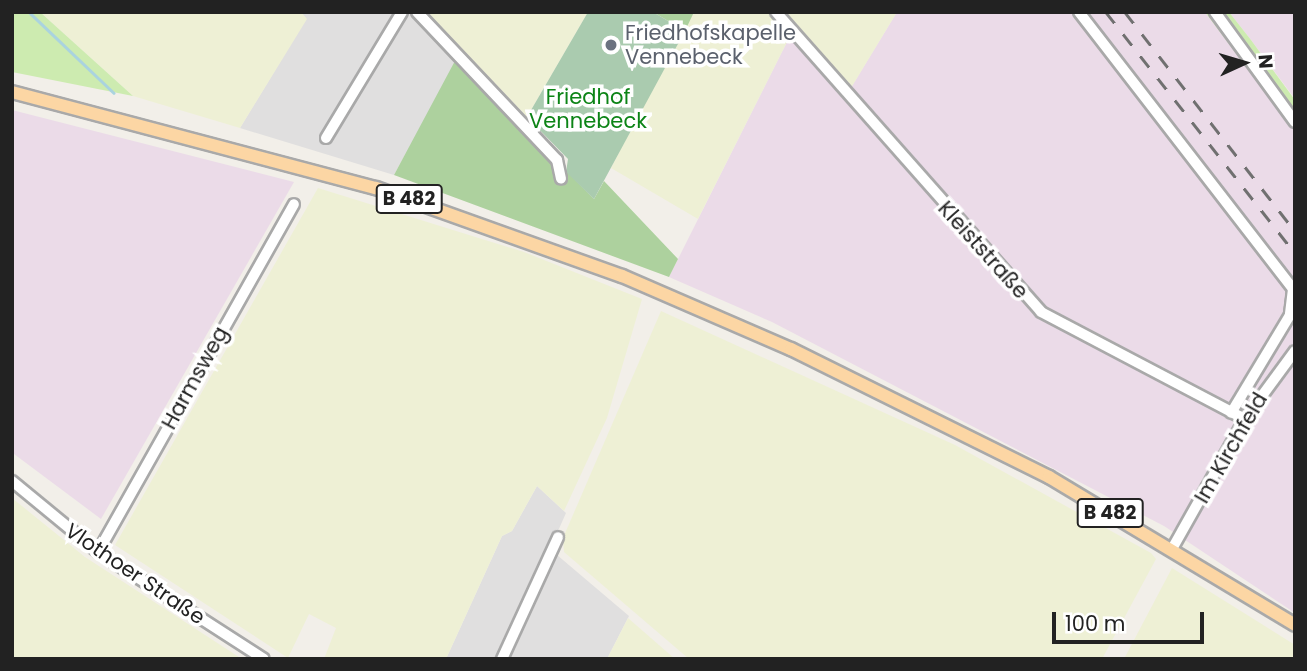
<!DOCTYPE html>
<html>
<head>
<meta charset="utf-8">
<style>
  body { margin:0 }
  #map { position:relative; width:1307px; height:671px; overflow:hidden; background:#f2efe9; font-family:Poppins,sans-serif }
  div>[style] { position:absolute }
  .residential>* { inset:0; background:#e0dfdf }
  .industrial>* { inset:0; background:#ebdbe8 }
  .farmland>* { inset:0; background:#eef0d5 }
  .grass>* { inset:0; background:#cdebb0 }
  .forest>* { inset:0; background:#add19e }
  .cemetery>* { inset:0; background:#aacbaf }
  .stream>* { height:2.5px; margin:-1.25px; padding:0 1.25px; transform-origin:1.25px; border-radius:1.25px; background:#aad3df }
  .roads { filter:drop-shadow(2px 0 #a9a9a9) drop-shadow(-2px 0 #a9a9a9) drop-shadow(0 2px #a9a9a9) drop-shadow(0 -2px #a9a9a9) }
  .minor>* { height:10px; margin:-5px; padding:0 5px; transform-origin:5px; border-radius:5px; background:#fff }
  .major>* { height:12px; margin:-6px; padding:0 6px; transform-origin:6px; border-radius:6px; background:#fcd6a4 }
  .rail>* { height:2.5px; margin-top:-1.25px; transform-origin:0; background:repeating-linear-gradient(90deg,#707070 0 14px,transparent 0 28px) }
  .dots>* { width:19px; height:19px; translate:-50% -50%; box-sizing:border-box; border:4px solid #fff; border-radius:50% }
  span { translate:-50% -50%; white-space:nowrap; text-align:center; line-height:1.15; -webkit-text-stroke:7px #fff; paint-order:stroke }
  .shield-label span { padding:2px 5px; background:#fff; border:2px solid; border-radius:5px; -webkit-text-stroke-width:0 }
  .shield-label { font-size:19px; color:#222; font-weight:700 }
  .worship-label { font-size:21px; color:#5b616d }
  .left { translate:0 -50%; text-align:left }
  .park-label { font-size:21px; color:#0c8416 }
  .street-label { font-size:21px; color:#222 }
  .frame { position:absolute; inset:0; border:14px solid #222; pointer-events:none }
  .north { position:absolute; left:1209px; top:28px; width:70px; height:70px; -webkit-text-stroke:5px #fff; paint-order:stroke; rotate:86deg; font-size:19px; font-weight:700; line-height:28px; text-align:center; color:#222 }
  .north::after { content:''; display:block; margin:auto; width:24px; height:32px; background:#222; clip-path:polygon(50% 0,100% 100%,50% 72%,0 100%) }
  .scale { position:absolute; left:1052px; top:612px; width:152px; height:32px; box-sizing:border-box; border:4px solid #222; border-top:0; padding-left:9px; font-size:21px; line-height:24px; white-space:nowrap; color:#222; -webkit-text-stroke:5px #fff; paint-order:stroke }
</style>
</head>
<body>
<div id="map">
  <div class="residential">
    <i style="clip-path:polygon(301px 12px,427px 12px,463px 50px,394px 175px,240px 128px,306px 19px)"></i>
    <i style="clip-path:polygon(537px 486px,566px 513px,550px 549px,629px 616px,607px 659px,446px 659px,502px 536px,512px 531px)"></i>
  </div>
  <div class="industrial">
    <i style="clip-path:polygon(897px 12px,1205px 12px,1295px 132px,1295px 613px,1164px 526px,772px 322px,669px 277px,790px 36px,844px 99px)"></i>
    <i style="clip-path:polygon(1229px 12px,1295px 12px,1295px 99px,1251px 40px)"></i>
    <i style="clip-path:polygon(12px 110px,294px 182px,101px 519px,14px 454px)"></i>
  </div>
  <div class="farmland">
    <i style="clip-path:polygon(40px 12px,301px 12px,307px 19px,240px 128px,133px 96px)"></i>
    <i style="clip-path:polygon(427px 12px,588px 12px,527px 117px)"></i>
    <i style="clip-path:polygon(691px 12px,769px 12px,790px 36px,698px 219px,611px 168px)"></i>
    <i style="clip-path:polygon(786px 12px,897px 12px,851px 88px)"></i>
    <i style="clip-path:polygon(318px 188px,524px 252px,642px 299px,607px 418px,564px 511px,537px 486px,512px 531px,502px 536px,446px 659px,324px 659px,336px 628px,309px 614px,288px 658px,115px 545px)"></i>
    <i style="clip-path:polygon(661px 311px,955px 445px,1151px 553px,1156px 559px,1102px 659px,689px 659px,564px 552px,563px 538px)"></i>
    <i style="clip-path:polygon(12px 498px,85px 557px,242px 659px,12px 659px)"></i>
    <i style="clip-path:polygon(1172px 568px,1295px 645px,1295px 659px,1124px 659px)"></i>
    <i style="clip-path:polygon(628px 618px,675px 659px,607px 659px)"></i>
  </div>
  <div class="grass">
    <i style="clip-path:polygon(12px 12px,40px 12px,133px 96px,12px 72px)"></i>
    <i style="clip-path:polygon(1205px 12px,1229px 12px,1251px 40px,1295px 100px,1295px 132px)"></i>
  </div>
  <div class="forest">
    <i style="clip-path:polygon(653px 12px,694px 12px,685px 31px)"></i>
    <i style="clip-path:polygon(456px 59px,594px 199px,604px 181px,678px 259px,669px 277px,394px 175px)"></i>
  </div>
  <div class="cemetery">
    <i style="clip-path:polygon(588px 12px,653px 12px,685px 31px,594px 199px,566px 172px,568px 159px,527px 117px)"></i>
  </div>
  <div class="stream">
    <i style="left:29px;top:12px;width:117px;rotate:43.6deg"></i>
  </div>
  <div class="roads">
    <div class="minor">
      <i style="left:417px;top:12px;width:204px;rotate:46.6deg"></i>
      <i style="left:557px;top:160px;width:19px;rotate:78deg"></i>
      <i style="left:776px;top:12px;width:400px;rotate:48.5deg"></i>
      <i style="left:1041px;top:312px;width:230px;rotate:27.7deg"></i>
      <i style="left:1079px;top:12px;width:350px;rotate:52.3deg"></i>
      <i style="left:1293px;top:289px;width:26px;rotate:97deg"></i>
      <i style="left:1290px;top:315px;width:114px;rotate:121deg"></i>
      <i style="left:1215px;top:12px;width:136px;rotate:54deg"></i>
      <i style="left:326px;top:138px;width:147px;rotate:-58.9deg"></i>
      <i style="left:12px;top:481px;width:112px;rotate:39.5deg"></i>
      <i style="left:98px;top:552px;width:197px;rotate:32.8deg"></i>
      <i style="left:1172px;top:549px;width:149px;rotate:-60.7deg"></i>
      <i style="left:1245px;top:419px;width:84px;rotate:-53.7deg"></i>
      <i style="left:98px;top:552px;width:399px;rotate:-60.6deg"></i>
      <i style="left:502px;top:659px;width:134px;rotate:-65.3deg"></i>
    </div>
    <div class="major">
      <i style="left:12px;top:92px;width:376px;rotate:14.8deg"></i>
      <i style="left:376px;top:188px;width:261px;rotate:19.7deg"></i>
      <i style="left:622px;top:276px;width:184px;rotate:23.4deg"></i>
      <i style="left:791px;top:349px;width:288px;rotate:26.4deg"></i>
      <i style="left:1049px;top:477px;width:287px;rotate:31deg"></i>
    </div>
  </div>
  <div class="rail">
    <i style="left:1106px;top:12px;width:306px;rotate:51.9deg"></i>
    <i style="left:1125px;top:12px;width:277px;rotate:52.2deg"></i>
  </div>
  <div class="dots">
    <i style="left:611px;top:45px;background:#6b7280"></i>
  </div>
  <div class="shield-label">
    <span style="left:409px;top:199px">B 482</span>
    <span style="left:1110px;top:513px">B 482</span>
  </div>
  <div class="worship-label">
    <span class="left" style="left:625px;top:45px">Friedhofskapelle<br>Vennebeck</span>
  </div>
  <div class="park-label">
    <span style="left:588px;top:109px">Friedhof<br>Vennebeck</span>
  </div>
  <div class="street-label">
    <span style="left:983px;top:250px;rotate:48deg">Kleiststraße</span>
    <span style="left:195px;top:378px;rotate:-61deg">Harmsweg</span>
    <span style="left:1231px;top:448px;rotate:-60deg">Im Kirchfeld</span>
    <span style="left:135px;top:574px;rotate:34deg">Vlothoer Straße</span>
  </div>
  <div class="frame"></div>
  <div class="north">N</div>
  <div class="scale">100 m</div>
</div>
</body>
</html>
